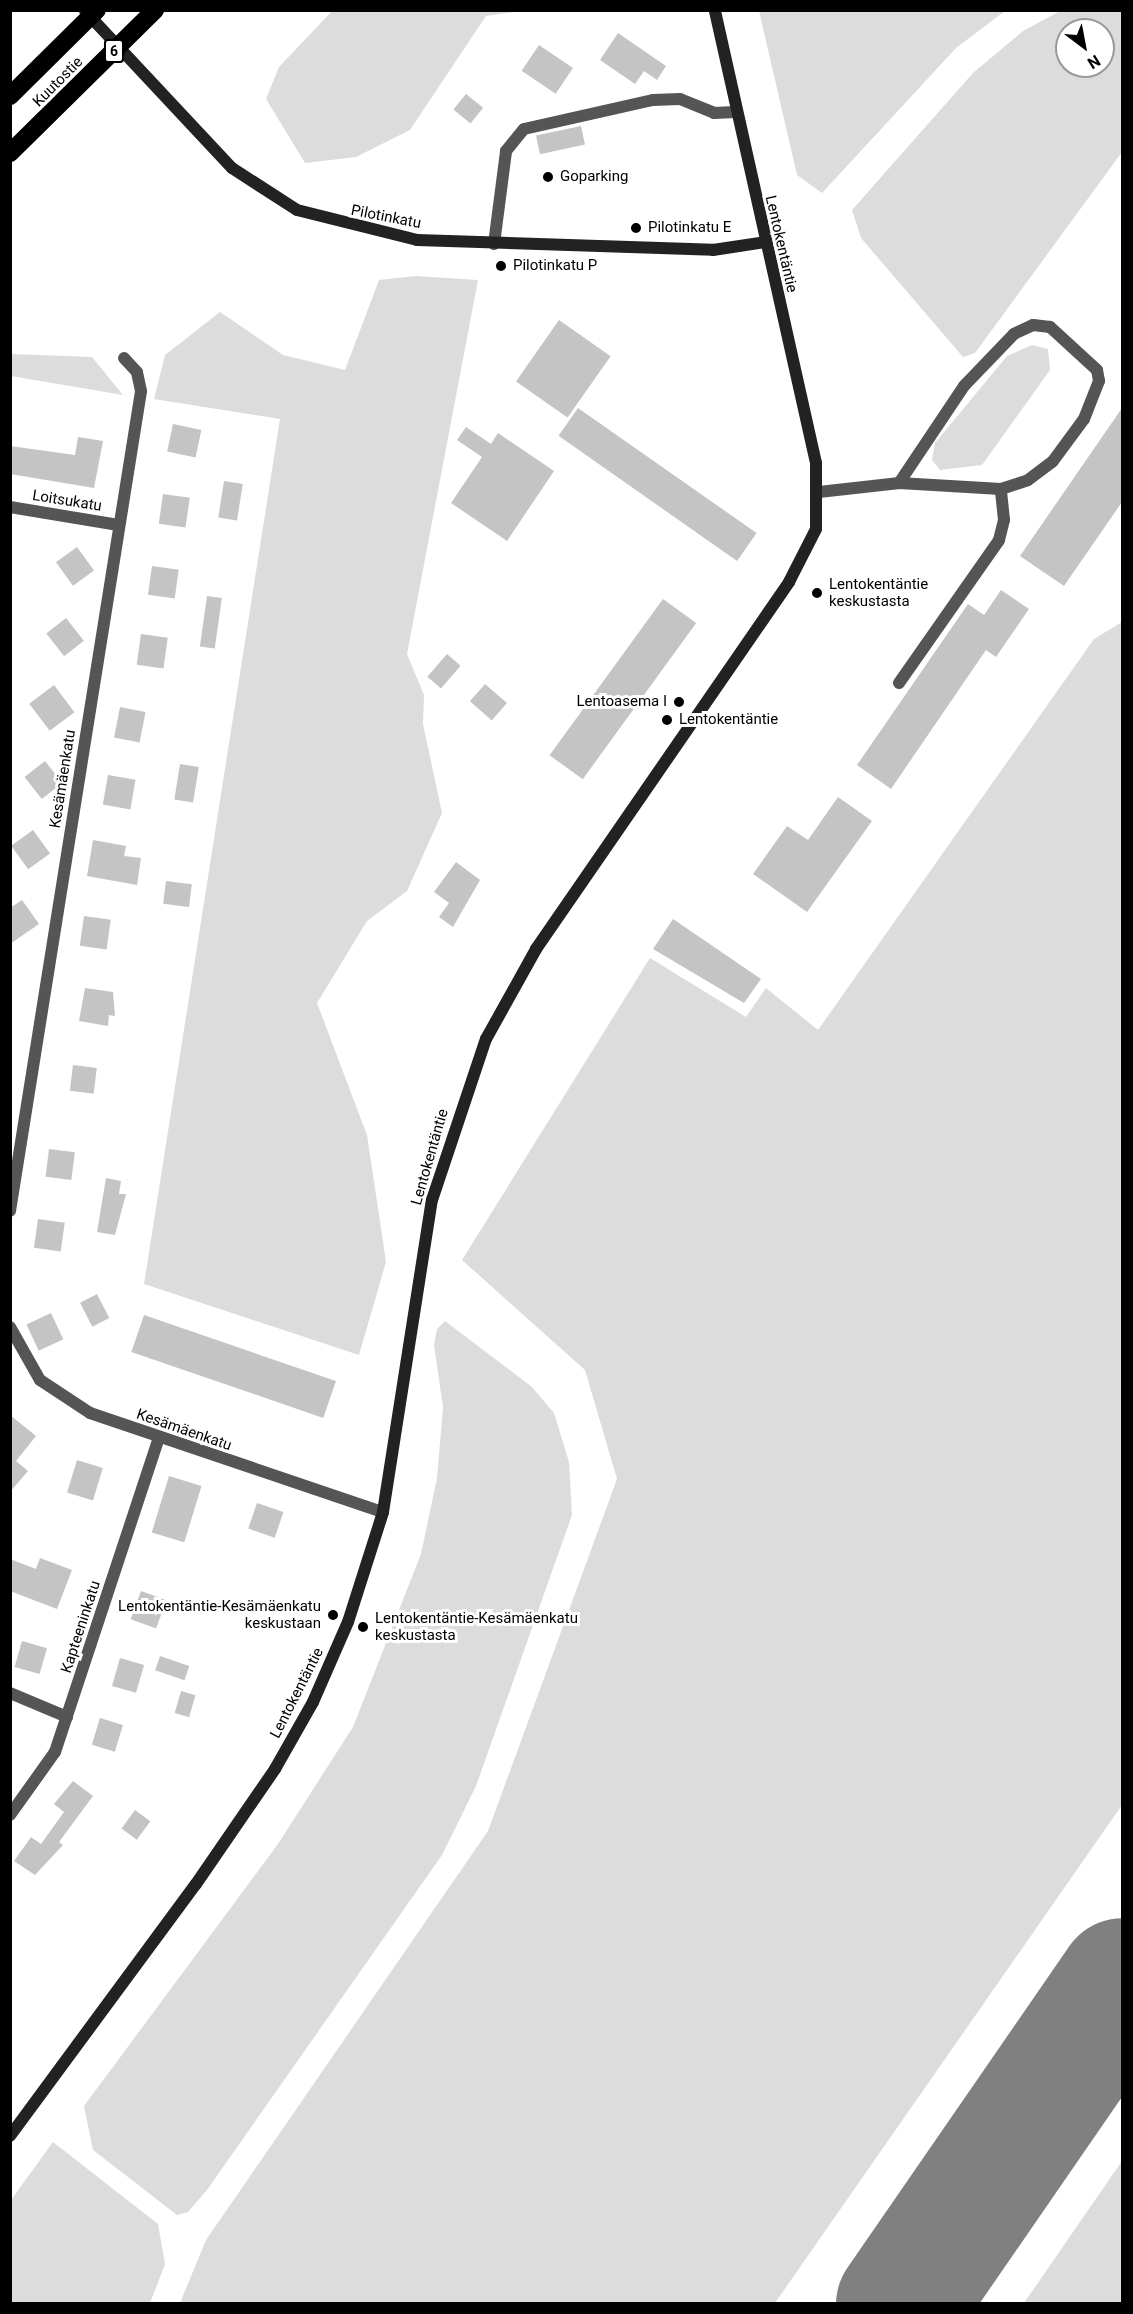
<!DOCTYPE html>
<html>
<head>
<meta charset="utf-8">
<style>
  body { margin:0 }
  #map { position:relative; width:1133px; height:2314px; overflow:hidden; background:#fff; font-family:Roboto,sans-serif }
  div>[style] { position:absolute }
  .green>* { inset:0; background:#dcdcdc }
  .runway>* { height:129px; margin:-64.5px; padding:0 64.5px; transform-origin:64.5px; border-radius:64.5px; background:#808080 }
  .building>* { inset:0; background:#c4c4c4; transform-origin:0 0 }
  .street>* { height:12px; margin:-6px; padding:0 6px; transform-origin:6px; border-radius:6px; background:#555 }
  .secondary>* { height:12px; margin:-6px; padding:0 6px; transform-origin:6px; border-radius:6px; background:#222 }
  .highway>* { height:18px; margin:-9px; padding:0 9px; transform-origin:9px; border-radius:9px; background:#000 }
  .dots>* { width:16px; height:16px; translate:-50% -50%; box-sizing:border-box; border:3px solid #fff; border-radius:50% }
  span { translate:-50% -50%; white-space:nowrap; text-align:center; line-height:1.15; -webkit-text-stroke:6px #fff; paint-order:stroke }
  .shield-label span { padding:2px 4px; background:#fff; border:2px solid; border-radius:4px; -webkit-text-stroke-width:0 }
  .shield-label { font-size:14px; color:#000; font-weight:700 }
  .street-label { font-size:15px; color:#000 }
  .poi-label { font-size:15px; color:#000 }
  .left { translate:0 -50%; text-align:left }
  .right { translate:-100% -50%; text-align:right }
  .frame { position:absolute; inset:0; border:12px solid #000; pointer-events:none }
  .north { position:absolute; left:1055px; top:18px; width:60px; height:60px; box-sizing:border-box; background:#fff; border:2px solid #999; border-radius:50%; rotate:148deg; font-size:16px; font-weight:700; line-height:24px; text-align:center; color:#000 }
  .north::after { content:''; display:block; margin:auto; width:21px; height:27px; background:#000; clip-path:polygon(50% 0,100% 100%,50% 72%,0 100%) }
</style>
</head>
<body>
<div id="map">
  <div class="green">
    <i style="clip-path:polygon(333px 10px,520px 10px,520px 11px,486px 16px,410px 130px,356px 157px,305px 163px,266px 99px,279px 67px)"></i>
    <i style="clip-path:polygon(evenodd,1062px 10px,1122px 11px,1122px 152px,975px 353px,963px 357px,861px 238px,852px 210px,973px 73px,1023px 31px,1062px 10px,1067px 30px,1103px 30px,1103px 66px,1067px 66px,1067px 30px)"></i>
    <i style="clip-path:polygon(759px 11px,759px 10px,1005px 11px,956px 48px,822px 193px,797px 175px)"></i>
    <i style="clip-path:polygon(416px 276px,478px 280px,407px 654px,424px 695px,423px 724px,442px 813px,407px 891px,367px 921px,317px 1003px,367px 1135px,386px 1262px,359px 1355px,144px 1284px,280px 419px,154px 399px,165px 355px,220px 312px,283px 355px,345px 370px,379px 280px)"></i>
    <i style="clip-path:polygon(1032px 345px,1048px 349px,1050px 370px,982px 465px,940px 470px,932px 460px,935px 443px,1007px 356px)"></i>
    <i style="clip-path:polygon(10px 354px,92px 357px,123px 395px,11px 376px)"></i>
    <i style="clip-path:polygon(1122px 622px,1122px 1805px,775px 2303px,180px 2303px,206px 2240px,488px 1831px,617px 1479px,585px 1370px,462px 1260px,650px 958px,746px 1017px,766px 988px,818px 1030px,1094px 639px)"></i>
    <i style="clip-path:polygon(445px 1321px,532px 1387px,554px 1413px,569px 1462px,572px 1515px,476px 1786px,442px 1855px,207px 2190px,188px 2212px,177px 2215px,93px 2150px,84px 2106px,278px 1844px,353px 1727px,421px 1554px,437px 1478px,443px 1407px,434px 1345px,437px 1329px)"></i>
    <i style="clip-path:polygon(53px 2142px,158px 2224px,165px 2264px,150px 2303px,11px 2303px,11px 2200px)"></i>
    <i style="clip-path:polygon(1122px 2161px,1122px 2303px,1024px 2303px)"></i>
  </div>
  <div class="runway">
    <i style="left:900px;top:2304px;width:391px;rotate:-55.4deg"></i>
  </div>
  <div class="building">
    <i style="clip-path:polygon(618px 33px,666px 66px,657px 80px,644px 71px,635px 84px,600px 60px)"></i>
    <i style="left:539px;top:45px;width:41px;height:31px;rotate:34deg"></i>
    <i style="left:466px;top:94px;width:22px;height:20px;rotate:39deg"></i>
    <i style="left:581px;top:126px;width:19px;height:46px;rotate:78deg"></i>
    <i style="left:559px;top:320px;width:63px;height:75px;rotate:35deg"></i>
    <i style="left:578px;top:408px;width:218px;height:34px;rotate:35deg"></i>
    <i style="clip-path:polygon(1122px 408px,1122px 502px,1064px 586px,1020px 556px)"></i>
    <i style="left:173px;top:424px;width:29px;height:28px;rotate:12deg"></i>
    <i style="clip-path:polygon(466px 427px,491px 444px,498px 433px,554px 471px,507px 541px,451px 503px,482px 457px,457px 440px)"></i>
    <i style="clip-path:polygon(78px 437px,103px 441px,94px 488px,10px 474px,10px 446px,75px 455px)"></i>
    <i style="left:224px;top:481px;width:19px;height:37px;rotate:9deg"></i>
    <i style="left:163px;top:494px;width:27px;height:30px;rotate:8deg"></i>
    <i style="left:77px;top:547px;width:29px;height:26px;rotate:54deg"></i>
    <i style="left:152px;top:566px;width:27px;height:29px;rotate:8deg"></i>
    <i style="clip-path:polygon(1001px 590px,1029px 609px,996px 657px,986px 650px,891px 789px,857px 765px,968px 604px,984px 615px)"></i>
    <i style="left:207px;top:596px;width:15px;height:51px;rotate:8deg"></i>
    <i style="left:663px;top:599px;width:41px;height:193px;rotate:36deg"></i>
    <i style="left:66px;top:618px;width:29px;height:25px;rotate:52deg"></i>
    <i style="left:141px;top:634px;width:27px;height:31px;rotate:8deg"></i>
    <i style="left:447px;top:654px;width:18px;height:30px;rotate:41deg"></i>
    <i style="left:485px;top:684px;width:29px;height:23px;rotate:41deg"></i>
    <i style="left:54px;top:685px;width:34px;height:31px;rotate:53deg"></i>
    <i style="left:120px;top:707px;width:26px;height:31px;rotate:11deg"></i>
    <i style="left:45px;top:761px;width:28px;height:26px;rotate:52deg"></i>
    <i style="left:180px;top:764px;width:19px;height:36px;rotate:9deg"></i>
    <i style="left:108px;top:775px;width:28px;height:30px;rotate:10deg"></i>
    <i style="clip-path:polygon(838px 797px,872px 821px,807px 912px,753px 874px,787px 826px,808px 840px)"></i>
    <i style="left:33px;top:830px;width:29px;height:27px;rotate:54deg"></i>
    <i style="clip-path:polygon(93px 840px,126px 846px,124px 856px,141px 858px,137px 885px,87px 876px)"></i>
    <i style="clip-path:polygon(456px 862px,480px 880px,453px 927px,439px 917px,449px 903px,434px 892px)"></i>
    <i style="left:166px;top:881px;width:26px;height:23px;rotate:7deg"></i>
    <i style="clip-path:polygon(22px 900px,39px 924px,10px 944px,10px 908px)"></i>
    <i style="left:84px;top:916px;width:27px;height:30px;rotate:8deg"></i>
    <i style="clip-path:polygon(673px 919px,761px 979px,744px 1003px,653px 949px)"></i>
    <i style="clip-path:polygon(85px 988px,113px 992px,115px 1016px,109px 1015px,108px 1026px,79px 1021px)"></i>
    <i style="left:73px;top:1065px;width:24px;height:26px;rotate:7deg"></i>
    <i style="left:49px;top:1149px;width:26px;height:28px;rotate:7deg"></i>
    <i style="clip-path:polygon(106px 1178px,121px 1181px,119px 1194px,126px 1194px,115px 1235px,97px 1232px)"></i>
    <i style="left:38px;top:1219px;width:27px;height:29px;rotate:8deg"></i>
    <i style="left:97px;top:1294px;width:27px;height:19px;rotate:63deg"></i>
    <i style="left:51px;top:1313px;width:29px;height:27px;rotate:65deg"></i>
    <i style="left:144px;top:1315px;width:203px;height:39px;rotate:19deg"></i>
    <i style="clip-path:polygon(10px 1415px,36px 1436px,16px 1461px,28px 1471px,10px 1492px)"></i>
    <i style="left:77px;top:1460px;width:27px;height:34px;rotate:17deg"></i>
    <i style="left:169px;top:1476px;width:34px;height:59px;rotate:17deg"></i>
    <i style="left:257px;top:1503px;width:28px;height:27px;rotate:19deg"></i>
    <i style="clip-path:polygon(40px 1558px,72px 1570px,57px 1609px,10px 1591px,10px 1559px,36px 1569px)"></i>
    <i style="left:141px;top:1591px;width:27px;height:30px;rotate:20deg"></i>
    <i style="left:22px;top:1641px;width:26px;height:27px;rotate:16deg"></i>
    <i style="left:160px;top:1656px;width:31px;height:15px;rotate:19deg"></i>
    <i style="left:120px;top:1658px;width:25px;height:29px;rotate:16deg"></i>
    <i style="left:181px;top:1691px;width:15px;height:23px;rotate:16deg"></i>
    <i style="left:100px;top:1718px;width:24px;height:28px;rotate:17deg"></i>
    <i style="clip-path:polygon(73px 1781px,93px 1796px,59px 1842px,63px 1845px,35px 1875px,14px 1861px,31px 1837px,41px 1844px,64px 1812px,54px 1804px)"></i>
    <i style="left:135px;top:1810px;width:19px;height:23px;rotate:36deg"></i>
  </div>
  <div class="street">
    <i style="left:494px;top:244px;width:94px;rotate:-82.6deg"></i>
    <i style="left:506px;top:151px;width:28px;rotate:-51deg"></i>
    <i style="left:524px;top:129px;width:132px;rotate:-12.7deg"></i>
    <i style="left:653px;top:100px;width:27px;rotate:-2deg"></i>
    <i style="left:680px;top:99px;width:37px;rotate:22deg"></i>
    <i style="left:714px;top:113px;width:21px;rotate:-3deg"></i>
    <i style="left:819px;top:492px;width:81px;rotate:-6.4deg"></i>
    <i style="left:899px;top:483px;width:102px;rotate:3.4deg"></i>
    <i style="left:1001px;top:489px;width:28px;rotate:-18deg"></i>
    <i style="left:1028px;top:480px;width:31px;rotate:-37deg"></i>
    <i style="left:1053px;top:461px;width:52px;rotate:-53.6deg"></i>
    <i style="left:1084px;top:419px;width:41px;rotate:-68.5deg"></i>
    <i style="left:1099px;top:381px;width:11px;rotate:-100deg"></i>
    <i style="left:1097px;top:370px;width:64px;rotate:-137.5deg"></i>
    <i style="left:1050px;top:327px;width:17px;rotate:-173deg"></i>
    <i style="left:1033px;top:325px;width:21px;rotate:155deg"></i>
    <i style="left:1014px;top:334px;width:72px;rotate:133.9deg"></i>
    <i style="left:964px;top:386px;width:117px;rotate:123.8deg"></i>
    <i style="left:10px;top:507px;width:110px;rotate:9.4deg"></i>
    <i style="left:899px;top:683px;width:174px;rotate:-55deg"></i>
    <i style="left:999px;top:540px;width:21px;rotate:-76deg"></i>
    <i style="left:1004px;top:520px;width:31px;rotate:-96deg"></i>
    <i style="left:10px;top:1211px;width:830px;rotate:-80.92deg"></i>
    <i style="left:141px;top:391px;width:19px;rotate:-102deg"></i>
    <i style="left:137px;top:372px;width:19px;rotate:-133deg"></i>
    <i style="left:10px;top:1327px;width:61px;rotate:60.5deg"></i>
    <i style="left:40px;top:1380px;width:60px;rotate:33.4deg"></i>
    <i style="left:90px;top:1413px;width:309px;rotate:18.7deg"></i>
    <i style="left:10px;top:1693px;width:62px;rotate:22.8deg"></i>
    <i style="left:10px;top:1815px;width:77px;rotate:-54.5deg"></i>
    <i style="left:55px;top:1752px;width:331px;rotate:-71.7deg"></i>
  </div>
  <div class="secondary">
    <i style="left:85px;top:11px;width:215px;rotate:46.9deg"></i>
    <i style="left:232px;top:168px;width:77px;rotate:32.9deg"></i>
    <i style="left:297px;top:210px;width:124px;rotate:14deg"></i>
    <i style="left:417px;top:240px;width:296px;rotate:1.9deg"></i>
    <i style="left:713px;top:250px;width:53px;rotate:-8.7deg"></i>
    <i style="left:10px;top:2136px;width:313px;rotate:-53.6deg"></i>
    <i style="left:196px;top:1884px;width:140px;rotate:-55.5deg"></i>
    <i style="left:275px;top:1769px;width:77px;rotate:-60.4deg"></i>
    <i style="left:313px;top:1702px;width:87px;rotate:-66.4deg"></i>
    <i style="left:348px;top:1622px;width:115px;rotate:-72.3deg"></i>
    <i style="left:383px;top:1512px;width:316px;rotate:-81.1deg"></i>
    <i style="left:432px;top:1200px;width:170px;rotate:-71.5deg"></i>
    <i style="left:486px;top:1039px;width:103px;rotate:-60.9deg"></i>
    <i style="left:536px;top:949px;width:446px;rotate:-55.4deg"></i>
    <i style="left:789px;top:582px;width:59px;rotate:-63deg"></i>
    <i style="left:816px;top:529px;width:66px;rotate:-90deg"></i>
    <i style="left:816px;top:463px;width:464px;rotate:-102.6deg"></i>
  </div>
  <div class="highway">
    <i style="left:10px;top:96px;width:122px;rotate:-44.7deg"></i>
    <i style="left:10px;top:153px;width:204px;rotate:-44.6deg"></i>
  </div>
  <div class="dots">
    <i style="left:548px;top:177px;background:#000"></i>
    <i style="left:636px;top:228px;background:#000"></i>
    <i style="left:501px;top:266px;background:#000"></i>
    <i style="left:817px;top:593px;background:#000"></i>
    <i style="left:679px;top:702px;background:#000"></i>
    <i style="left:667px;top:720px;background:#000"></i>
    <i style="left:333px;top:1615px;background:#000"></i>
    <i style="left:363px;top:1627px;background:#000"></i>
  </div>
  <div class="shield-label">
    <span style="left:114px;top:51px">6</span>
  </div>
  <div class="street-label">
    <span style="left:58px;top:82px;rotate:-45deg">Kuutostie</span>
    <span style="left:386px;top:217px;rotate:11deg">Pilotinkatu</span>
    <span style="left:781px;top:244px;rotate:77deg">Lentokentäntie</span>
    <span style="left:67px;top:501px;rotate:9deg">Loitsukatu</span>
    <span style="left:63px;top:779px;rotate:-81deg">Kesämäenkatu</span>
    <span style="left:430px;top:1157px;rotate:-74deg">Lentokentäntie</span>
    <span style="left:184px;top:1430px;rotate:19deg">Kesämäenkatu</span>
    <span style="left:81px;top:1627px;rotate:-72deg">Kapteeninkatu</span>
    <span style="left:297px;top:1693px;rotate:-63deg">Lentokentäntie</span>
  </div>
  <div class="poi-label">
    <span class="left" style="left:560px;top:177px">Goparking</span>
    <span class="left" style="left:648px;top:228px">Pilotinkatu E</span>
    <span class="left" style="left:513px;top:266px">Pilotinkatu P</span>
    <span class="left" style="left:829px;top:593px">Lentokentäntie<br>keskustasta</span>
    <span class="right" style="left:667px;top:702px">Lentoasema I</span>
    <span class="left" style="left:679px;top:720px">Lentokentäntie</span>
    <span class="right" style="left:321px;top:1615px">Lentokentäntie-Kesämäenkatu<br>keskustaan</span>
    <span class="left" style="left:375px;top:1627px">Lentokentäntie-Kesämäenkatu<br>keskustasta</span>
  </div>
  <div class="frame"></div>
  <div class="north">N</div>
</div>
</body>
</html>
